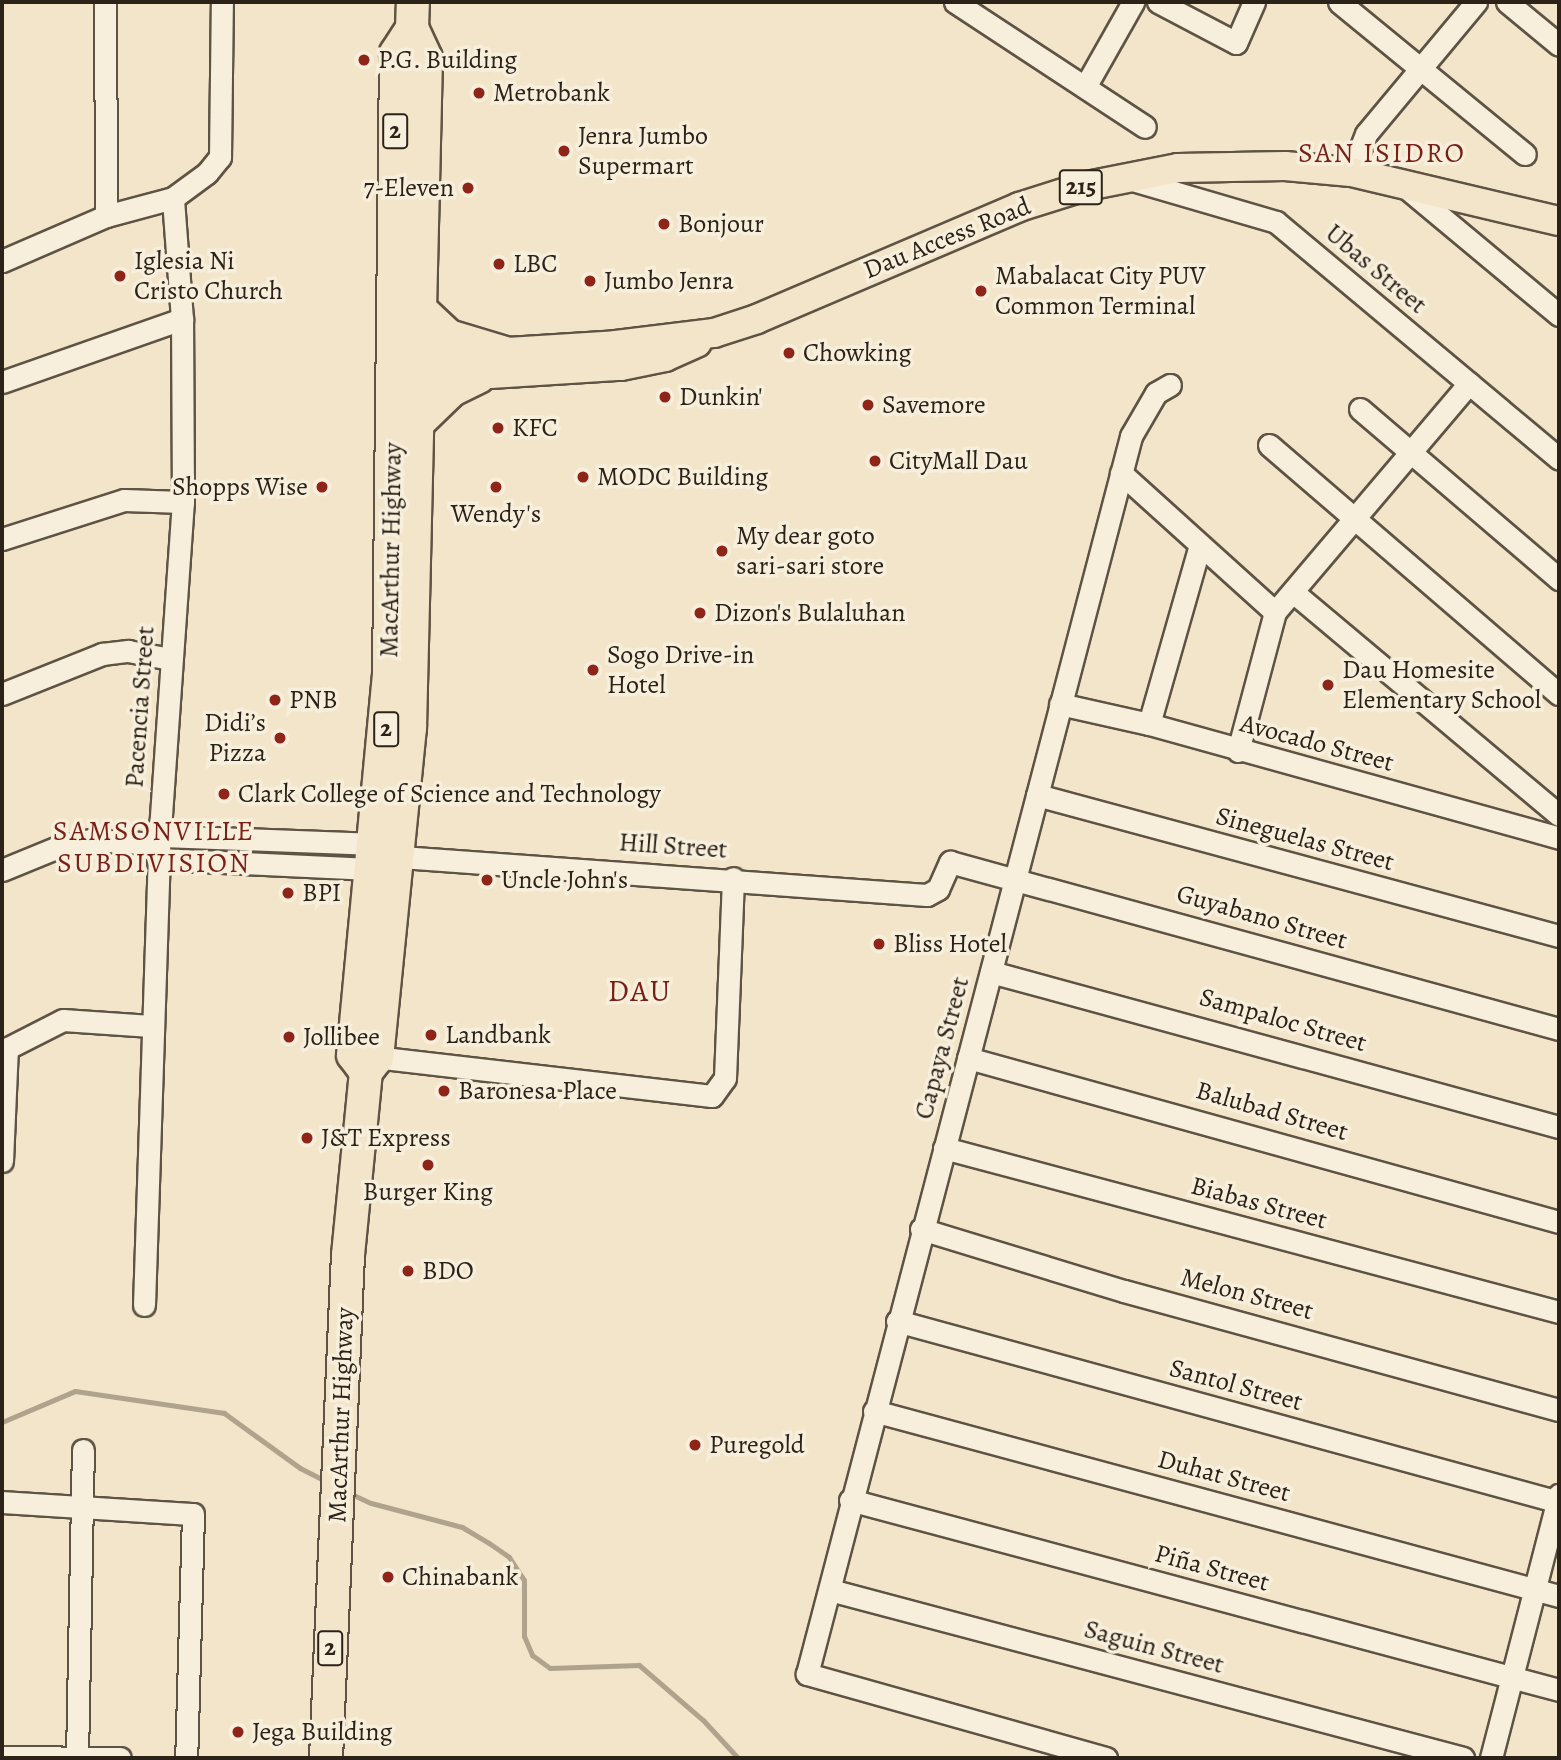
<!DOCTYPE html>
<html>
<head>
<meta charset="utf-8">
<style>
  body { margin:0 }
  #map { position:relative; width:1561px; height:1760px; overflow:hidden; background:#f2e5c9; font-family:Alegreya,serif }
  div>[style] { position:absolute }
  .stream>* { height:5px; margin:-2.5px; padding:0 2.5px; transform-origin:2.5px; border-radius:2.5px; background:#afa38d }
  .roads { filter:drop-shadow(2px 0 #5e5344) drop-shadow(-2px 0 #5e5344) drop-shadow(0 2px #5e5344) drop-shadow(0 -2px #5e5344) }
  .minor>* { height:21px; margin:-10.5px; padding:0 10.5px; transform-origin:10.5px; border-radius:10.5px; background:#f7eedc }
  .major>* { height:28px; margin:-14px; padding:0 14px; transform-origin:14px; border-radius:14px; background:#f2e5c9 }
  .highway>* { height:32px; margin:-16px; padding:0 16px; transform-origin:16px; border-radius:16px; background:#f2e5c9 }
  .dots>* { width:19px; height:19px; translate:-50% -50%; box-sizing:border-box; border:4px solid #f7eedc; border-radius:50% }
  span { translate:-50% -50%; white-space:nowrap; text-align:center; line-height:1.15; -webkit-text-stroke:7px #f7eedc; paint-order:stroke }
  .shield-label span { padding:2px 5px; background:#f7eedc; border:2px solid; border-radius:5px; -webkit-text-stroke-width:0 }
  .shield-label { font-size:24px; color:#2c2218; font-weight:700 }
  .poi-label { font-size:26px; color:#2c2218 }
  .left { translate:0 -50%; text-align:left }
  .right { translate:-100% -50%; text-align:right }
  .street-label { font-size:26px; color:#2c2218 }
  .neighbourhood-label { font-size:28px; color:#7a1f14; letter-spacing:2px }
  .quarter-label { font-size:30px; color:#7a1f14; letter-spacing:2px }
  .frame { position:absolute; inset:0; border:4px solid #2c2218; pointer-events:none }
</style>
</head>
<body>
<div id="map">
  <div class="stream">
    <i style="left:2px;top:1422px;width:79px;rotate:-23deg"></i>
    <i style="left:75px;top:1391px;width:151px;rotate:8.4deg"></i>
    <i style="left:224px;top:1413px;width:94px;rotate:35.9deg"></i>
    <i style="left:300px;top:1468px;width:33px;rotate:27deg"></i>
    <i style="left:347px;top:1492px;width:26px;rotate:25deg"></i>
    <i style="left:371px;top:1503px;width:94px;rotate:14.8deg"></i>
    <i style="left:462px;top:1527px;width:31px;rotate:31deg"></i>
    <i style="left:489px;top:1543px;width:24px;rotate:35deg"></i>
    <i style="left:509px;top:1557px;width:27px;rotate:57deg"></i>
    <i style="left:524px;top:1580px;width:56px;rotate:90deg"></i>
    <i style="left:524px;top:1636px;width:21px;rotate:67deg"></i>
    <i style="left:532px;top:1655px;width:22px;rotate:36deg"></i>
    <i style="left:550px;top:1668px;width:89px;rotate:-1.9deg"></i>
    <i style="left:639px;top:1665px;width:84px;rotate:40.7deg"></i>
    <i style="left:703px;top:1720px;width:52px;rotate:47.4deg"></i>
  </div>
  <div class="roads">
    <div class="minor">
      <i style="left:105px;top:2px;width:214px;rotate:89.7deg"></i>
      <i style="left:955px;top:2px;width:227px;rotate:33.3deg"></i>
      <i style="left:1158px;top:2px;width:88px;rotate:27.7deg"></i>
      <i style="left:1236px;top:43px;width:45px;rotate:-66.3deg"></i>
      <i style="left:1339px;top:2px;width:240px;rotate:39.3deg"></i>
      <i style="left:1507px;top:2px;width:67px;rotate:39.6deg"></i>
      <i style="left:1085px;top:87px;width:98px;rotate:-60.5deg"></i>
      <i style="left:1351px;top:172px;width:41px;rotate:-68.5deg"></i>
      <i style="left:1366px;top:134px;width:172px;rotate:-50.2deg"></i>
      <i style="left:1126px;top:178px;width:156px;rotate:16.3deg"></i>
      <i style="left:1276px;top:222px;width:369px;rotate:39.9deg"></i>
      <i style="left:1404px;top:186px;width:202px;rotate:39.8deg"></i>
      <i style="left:2px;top:261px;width:113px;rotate:-23.4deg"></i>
      <i style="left:106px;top:216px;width:69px;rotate:-15deg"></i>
      <i style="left:173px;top:198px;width:42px;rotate:-36.3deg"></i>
      <i style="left:207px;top:173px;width:21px;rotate:-51deg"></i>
      <i style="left:220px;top:157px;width:155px;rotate:-89.3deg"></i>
      <i style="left:2px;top:382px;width:191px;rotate:-19.3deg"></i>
      <i style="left:1360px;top:409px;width:262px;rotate:40.5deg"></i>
      <i style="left:1269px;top:445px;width:382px;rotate:40.7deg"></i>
      <i style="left:1121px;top:473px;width:207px;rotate:42.1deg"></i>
      <i style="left:2px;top:539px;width:128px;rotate:-17.7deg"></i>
      <i style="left:124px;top:500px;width:59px;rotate:1.9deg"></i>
      <i style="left:1293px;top:592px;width:347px;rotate:40deg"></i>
      <i style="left:2px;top:694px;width:108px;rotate:-21.8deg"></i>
      <i style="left:102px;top:654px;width:26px;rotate:-7deg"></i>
      <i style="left:128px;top:651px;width:43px;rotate:10.8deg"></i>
      <i style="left:1060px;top:704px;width:91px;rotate:12.7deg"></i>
      <i style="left:1149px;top:724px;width:426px;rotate:15.5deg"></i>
      <i style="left:1149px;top:724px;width:183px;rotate:-74.1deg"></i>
      <i style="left:1238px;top:751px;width:144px;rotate:-75.1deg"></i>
      <i style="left:1275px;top:612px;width:300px;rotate:-49.7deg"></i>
      <i style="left:1037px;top:795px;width:541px;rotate:15.12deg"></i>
      <i style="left:159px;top:836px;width:214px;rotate:2.1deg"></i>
      <i style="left:387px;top:856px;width:541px;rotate:4.13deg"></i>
      <i style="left:927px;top:895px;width:13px;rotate:-29deg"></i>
      <i style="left:938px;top:889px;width:30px;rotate:-66deg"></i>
      <i style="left:950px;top:862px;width:631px;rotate:15.33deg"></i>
      <i style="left:158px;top:859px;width:213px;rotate:2.7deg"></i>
      <i style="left:2px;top:870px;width:58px;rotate:-22.2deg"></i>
      <i style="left:56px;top:848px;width:35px;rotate:-13deg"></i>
      <i style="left:90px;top:840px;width:69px;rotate:3.3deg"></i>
      <i style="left:991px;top:972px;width:589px;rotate:15.26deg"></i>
      <i style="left:2px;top:1051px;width:68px;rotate:-26.9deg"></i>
      <i style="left:63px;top:1020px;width:88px;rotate:3.9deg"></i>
      <i style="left:366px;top:1056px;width:348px;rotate:6.6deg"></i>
      <i style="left:712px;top:1096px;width:22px;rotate:-54deg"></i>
      <i style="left:725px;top:1078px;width:200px;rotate:-87.7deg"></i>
      <i style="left:968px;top:1058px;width:613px;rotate:15.51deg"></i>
      <i style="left:944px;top:1148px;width:636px;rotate:14.93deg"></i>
      <i style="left:2px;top:1161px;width:113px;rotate:-87.5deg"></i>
      <i style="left:921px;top:1229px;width:212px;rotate:17deg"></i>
      <i style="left:1124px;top:1291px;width:451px;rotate:15.3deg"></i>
      <i style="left:144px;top:1305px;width:461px;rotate:-88.1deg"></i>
      <i style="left:159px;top:844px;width:343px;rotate:-86deg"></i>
      <i style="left:183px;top:502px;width:183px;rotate:-90.3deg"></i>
      <i style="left:182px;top:319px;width:121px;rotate:-94.3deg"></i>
      <i style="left:897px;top:1321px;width:686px;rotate:15.29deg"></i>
      <i style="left:874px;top:1411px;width:710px;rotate:15.11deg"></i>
      <i style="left:850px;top:1500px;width:734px;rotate:15deg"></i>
      <i style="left:2px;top:1502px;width:191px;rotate:3.6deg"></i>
      <i style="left:193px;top:1514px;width:244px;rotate:91.6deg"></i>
      <i style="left:830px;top:1590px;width:655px;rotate:14.86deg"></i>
      <i style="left:2px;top:1757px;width:118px;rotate:0.5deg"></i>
      <i style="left:77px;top:1758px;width:308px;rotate:-88.9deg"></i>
      <i style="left:1106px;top:1758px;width:311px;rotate:-164.3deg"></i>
      <i style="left:807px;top:1674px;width:1280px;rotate:-75.33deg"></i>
      <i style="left:1131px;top:436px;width:50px;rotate:-59.8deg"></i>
      <i style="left:1156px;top:393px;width:16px;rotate:-30deg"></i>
      <i style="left:1491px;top:1758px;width:272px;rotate:-75.5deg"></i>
    </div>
    <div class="major">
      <i style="left:396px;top:359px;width:220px;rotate:-3.6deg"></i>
      <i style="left:616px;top:345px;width:99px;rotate:-7deg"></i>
      <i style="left:714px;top:333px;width:45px;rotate:-18deg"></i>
      <i style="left:757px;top:319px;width:285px;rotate:-23.1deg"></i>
      <i style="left:1019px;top:207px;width:66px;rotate:-17.6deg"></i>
      <i style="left:1082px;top:187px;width:98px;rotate:-11.2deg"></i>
      <i style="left:1178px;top:168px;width:107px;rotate:-1.1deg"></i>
      <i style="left:1285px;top:166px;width:66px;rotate:5.2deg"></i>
      <i style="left:1351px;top:172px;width:214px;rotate:13.3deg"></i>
      <i style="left:396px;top:380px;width:225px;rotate:-3.6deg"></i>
      <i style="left:621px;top:366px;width:45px;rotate:-11.6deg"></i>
      <i style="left:665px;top:357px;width:35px;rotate:-24deg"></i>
    </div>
    <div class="highway">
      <i style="left:421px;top:310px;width:38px;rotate:43deg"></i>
      <i style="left:449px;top:336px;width:59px;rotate:16.9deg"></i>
      <i style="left:420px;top:421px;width:45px;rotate:-44.1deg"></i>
      <i style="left:452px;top:390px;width:30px;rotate:-26deg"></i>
      <i style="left:366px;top:1072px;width:21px;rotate:-127deg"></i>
      <i style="left:353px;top:1055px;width:383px;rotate:-84.6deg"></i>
      <i style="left:389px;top:674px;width:621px;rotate:-89.35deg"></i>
      <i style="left:396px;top:53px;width:30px;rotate:-57deg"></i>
      <i style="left:326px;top:1758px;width:503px;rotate:-87.5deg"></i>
      <i style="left:348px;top:1255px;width:184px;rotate:-84.4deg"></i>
      <i style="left:366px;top:1072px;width:18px;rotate:-52deg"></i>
      <i style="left:377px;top:1058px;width:332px;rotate:-84.3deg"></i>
      <i style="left:410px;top:728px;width:670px;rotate:-88.63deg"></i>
      <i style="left:426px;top:58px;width:33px;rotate:-115deg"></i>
      <i style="left:412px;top:28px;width:26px;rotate:-88deg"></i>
    </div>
  </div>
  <div class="dots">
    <i style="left:364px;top:60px;background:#8f2418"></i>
    <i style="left:479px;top:93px;background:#8f2418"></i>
    <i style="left:564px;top:151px;background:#8f2418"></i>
    <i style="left:468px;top:188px;background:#8f2418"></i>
    <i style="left:664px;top:224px;background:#8f2418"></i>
    <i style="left:499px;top:264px;background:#8f2418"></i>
    <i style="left:120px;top:276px;background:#8f2418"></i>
    <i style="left:590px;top:281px;background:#8f2418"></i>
    <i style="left:981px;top:291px;background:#8f2418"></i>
    <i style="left:789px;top:353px;background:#8f2418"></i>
    <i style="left:665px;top:397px;background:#8f2418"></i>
    <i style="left:868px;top:405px;background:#8f2418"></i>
    <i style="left:498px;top:428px;background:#8f2418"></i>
    <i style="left:875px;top:461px;background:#8f2418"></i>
    <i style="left:583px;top:477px;background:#8f2418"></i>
    <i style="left:322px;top:487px;background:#8f2418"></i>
    <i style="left:496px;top:487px;background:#8f2418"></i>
    <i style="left:722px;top:551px;background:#8f2418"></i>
    <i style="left:700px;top:613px;background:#8f2418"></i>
    <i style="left:593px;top:670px;background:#8f2418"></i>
    <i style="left:1328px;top:685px;background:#8f2418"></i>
    <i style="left:275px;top:700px;background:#8f2418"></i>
    <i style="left:280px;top:738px;background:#8f2418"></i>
    <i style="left:224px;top:794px;background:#8f2418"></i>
    <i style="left:487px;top:880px;background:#8f2418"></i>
    <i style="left:288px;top:893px;background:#8f2418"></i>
    <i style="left:879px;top:944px;background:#8f2418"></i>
    <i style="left:431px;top:1035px;background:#8f2418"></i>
    <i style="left:289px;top:1037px;background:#8f2418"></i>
    <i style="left:444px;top:1091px;background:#8f2418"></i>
    <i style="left:307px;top:1138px;background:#8f2418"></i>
    <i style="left:428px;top:1165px;background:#8f2418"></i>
    <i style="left:408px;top:1271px;background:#8f2418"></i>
    <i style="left:695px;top:1445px;background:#8f2418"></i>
    <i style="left:388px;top:1577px;background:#8f2418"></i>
    <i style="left:238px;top:1732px;background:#8f2418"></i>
  </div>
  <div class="shield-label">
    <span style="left:395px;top:131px">2</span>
    <span style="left:1081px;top:187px">215</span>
    <span style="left:386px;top:729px">2</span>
    <span style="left:330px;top:1648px">2</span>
  </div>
  <div class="poi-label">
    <span class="left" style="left:378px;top:60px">P.G. Building</span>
    <span class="left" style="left:493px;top:93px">Metrobank</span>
    <span class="left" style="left:578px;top:151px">Jenra Jumbo<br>Supermart</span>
    <span class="right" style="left:454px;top:188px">7-Eleven</span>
    <span class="left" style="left:678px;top:224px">Bonjour</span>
    <span class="left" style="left:134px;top:276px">Iglesia Ni<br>Cristo Church</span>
    <span class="left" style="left:513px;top:264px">LBC</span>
    <span class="left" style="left:995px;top:291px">Mabalacat City PUV<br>Common Terminal</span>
    <span class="left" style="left:604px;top:281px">Jumbo Jenra</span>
    <span class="left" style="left:803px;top:353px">Chowking</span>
    <span class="left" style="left:679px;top:397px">Dunkin'</span>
    <span class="left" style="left:882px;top:405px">Savemore</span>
    <span class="left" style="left:512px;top:428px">KFC</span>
    <span class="left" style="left:889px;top:461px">CityMall Dau</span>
    <span class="left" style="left:597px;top:477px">MODC Building</span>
    <span class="right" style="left:308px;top:487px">Shopps Wise</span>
    <span style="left:496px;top:514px">Wendy's</span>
    <span class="left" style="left:736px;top:551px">My dear goto<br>sari-sari store</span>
    <span class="left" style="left:714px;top:613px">Dizon's Bulaluhan</span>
    <span class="left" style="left:607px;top:670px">Sogo Drive-in<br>Hotel</span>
    <span class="left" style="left:1342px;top:685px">Dau Homesite<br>Elementary School</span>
    <span class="left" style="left:289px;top:700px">PNB</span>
    <span class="right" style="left:266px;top:738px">Didi’s<br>Pizza</span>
    <span class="left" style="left:238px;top:794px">Clark College of Science and Technology</span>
    <span class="left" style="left:501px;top:880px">Uncle John's</span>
    <span class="left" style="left:302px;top:893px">BPI</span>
    <span class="left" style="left:893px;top:944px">Bliss Hotel</span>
    <span class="left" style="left:445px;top:1035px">Landbank</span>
    <span class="left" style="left:303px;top:1037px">Jollibee</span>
    <span class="left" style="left:458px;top:1091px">Baronesa Place</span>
    <span class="left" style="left:321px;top:1138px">J&amp;T Express</span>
    <span style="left:428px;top:1192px">Burger King</span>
    <span class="left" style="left:422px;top:1271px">BDO</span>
    <span class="left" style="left:709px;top:1445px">Puregold</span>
    <span class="left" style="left:402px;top:1577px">Chinabank</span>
    <span class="left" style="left:252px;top:1732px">Jega Building</span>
  </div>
  <div class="street-label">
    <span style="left:947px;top:238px;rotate:-22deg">Dau Access Road</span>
    <span style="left:1376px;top:269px;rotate:40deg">Ubas Street</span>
    <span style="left:391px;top:550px;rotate:-89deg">MacArthur Highway</span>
    <span style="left:140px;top:707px;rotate:-86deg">Pacencia Street</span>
    <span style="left:1317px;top:743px;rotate:15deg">Avocado Street</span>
    <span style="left:1305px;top:839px;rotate:15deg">Sineguelas Street</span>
    <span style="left:673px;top:846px;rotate:4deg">Hill Street</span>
    <span style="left:1262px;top:917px;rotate:16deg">Guyabano Street</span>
    <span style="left:1283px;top:1020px;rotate:16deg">Sampaloc Street</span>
    <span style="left:942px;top:1048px;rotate:-75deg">Capaya Street</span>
    <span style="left:1272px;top:1111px;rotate:16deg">Balubad Street</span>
    <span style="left:1259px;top:1203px;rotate:15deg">Biabas Street</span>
    <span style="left:1247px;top:1294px;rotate:15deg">Melon Street</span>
    <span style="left:1236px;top:1385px;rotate:15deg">Santol Street</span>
    <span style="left:341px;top:1415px;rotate:-88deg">MacArthur Highway</span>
    <span style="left:1224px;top:1476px;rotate:15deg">Duhat Street</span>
    <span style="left:1212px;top:1568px;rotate:15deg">Piña Street</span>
    <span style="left:1154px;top:1647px;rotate:15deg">Saguin Street</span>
  </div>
  <div class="neighbourhood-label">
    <span style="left:1382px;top:153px">SAN ISIDRO</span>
    <span style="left:154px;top:847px">SAMSONVILLE<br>SUBDIVISION</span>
  </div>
  <div class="quarter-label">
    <span style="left:640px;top:991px">DAU</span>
  </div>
  <div class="frame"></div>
</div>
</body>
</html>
